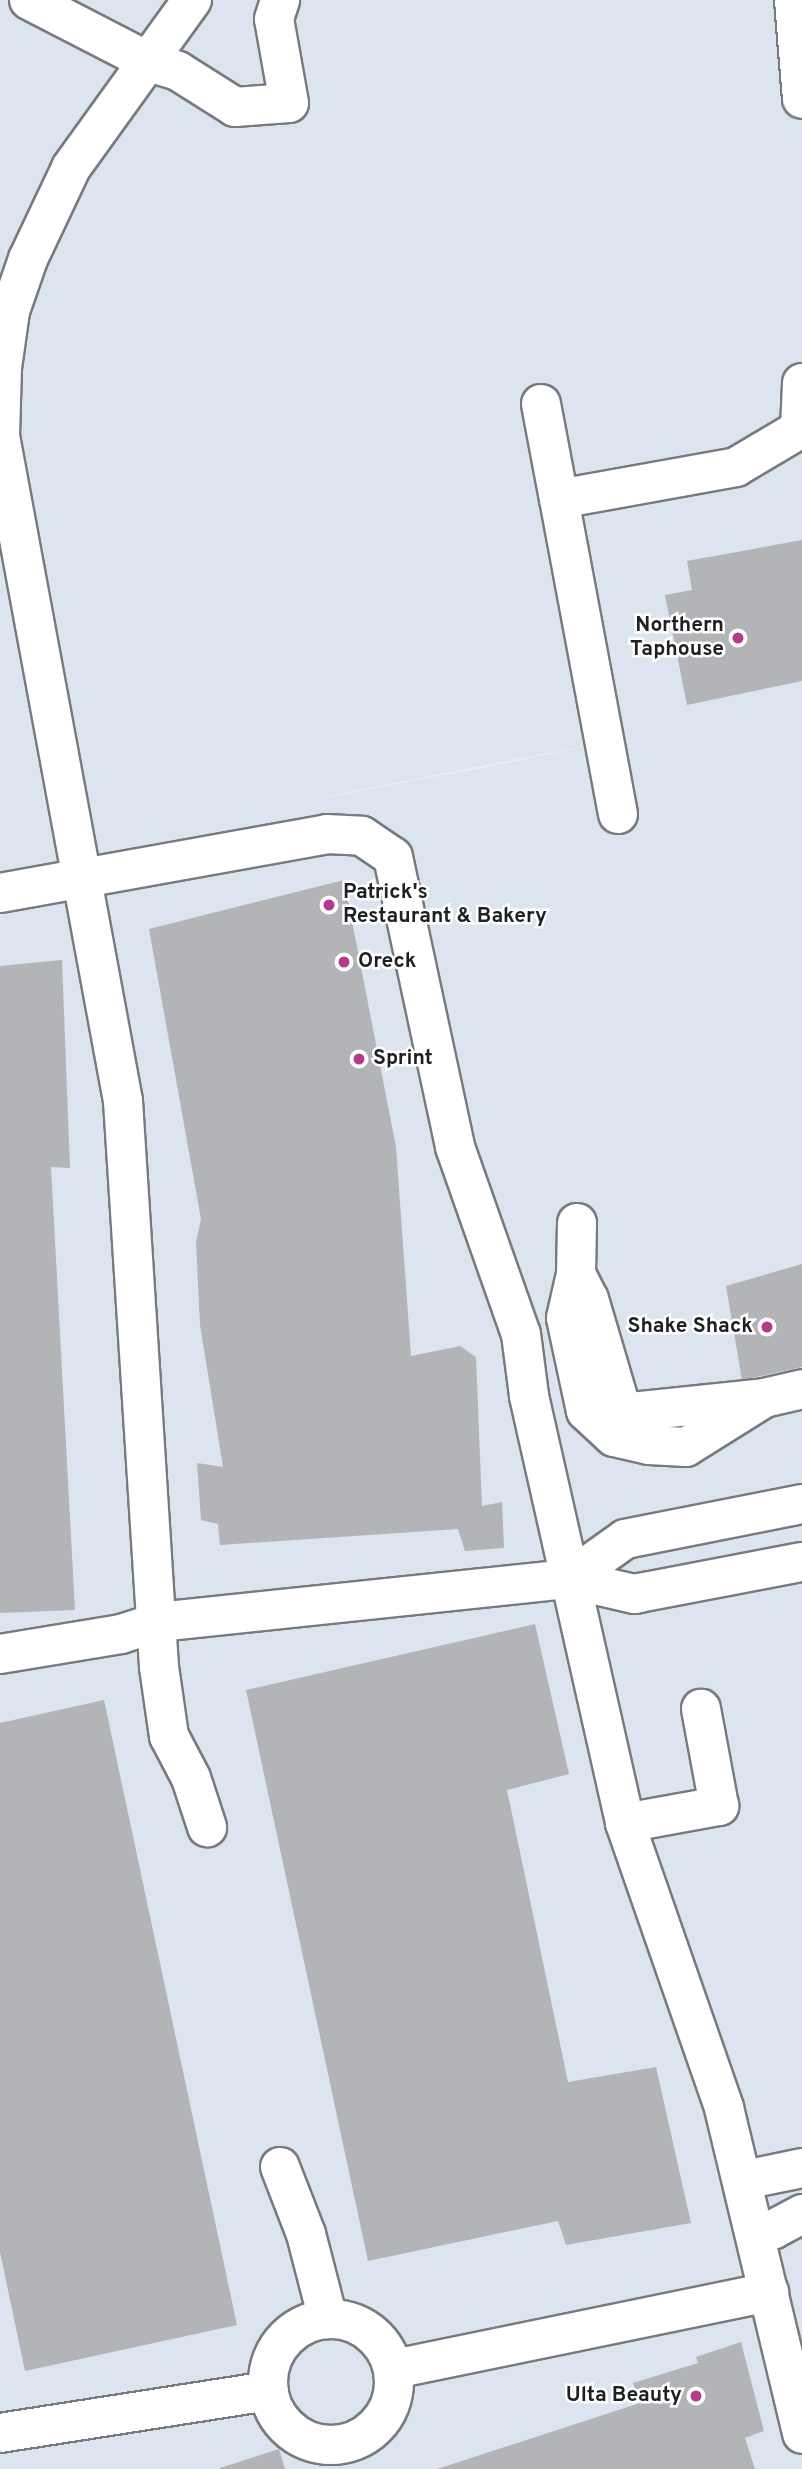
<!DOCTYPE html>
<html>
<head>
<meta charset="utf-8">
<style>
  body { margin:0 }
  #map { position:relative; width:802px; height:2469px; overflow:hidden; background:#eaeef1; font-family:Overpass,sans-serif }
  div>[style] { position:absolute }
  .built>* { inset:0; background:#dce5ef }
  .building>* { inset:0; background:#b2b4b8 }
  .roads { filter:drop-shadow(2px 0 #787b7e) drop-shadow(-2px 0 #787b7e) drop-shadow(0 2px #787b7e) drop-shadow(0 -2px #787b7e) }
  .minor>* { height:38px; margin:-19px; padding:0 19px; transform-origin:19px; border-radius:19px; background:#fff }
  .minor>.ring { margin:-19px; padding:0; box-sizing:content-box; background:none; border:38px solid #fff; border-radius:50% }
  .dots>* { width:19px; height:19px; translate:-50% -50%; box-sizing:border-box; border:4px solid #fff; border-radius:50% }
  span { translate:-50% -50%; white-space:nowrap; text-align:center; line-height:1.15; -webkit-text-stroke:5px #fff; paint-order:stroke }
  .poi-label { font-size:21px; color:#1e2021; font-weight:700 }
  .right { translate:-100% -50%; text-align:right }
  .left { translate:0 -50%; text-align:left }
</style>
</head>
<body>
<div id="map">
  <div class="built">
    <i style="clip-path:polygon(evenodd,0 0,802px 0,802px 2469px,0 2469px,0 0,621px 739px,492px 766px,322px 798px,323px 797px,621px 739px)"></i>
  </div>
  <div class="building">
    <i style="clip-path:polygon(802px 540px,802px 681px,687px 705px,665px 595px,692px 590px,687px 561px)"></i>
    <i style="clip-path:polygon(344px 880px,396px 1147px,411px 1356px,460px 1346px,476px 1357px,482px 1506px,502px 1502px,504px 1548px,465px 1551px,458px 1529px,220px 1545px,218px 1524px,201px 1520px,197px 1463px,223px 1467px,200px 1325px,196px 1242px,201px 1219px,149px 929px)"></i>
    <i style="clip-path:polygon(62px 960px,70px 1168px,51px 1167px,75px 1610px,0 1613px,0 966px)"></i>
    <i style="clip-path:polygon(802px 1264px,802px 1367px,742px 1380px,726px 1286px)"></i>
    <i style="clip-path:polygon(535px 1624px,569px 1774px,507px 1790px,568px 2082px,656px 2067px,691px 2223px,566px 2245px,558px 2221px,368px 2261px,246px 1690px)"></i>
    <i style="clip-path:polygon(104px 1700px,237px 2325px,25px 2371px,0 2252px,0 1723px)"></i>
    <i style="clip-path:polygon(741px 2342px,764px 2431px,745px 2438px,755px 2469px,437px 2469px,640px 2403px,633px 2383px,698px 2363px,696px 2357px)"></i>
    <i style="clip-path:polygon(279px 2449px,285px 2469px,220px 2469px,220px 2468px)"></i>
  </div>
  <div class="roads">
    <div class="minor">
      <i style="left:29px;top:0;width:135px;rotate:27.3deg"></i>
      <i style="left:149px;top:62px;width:30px;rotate:17deg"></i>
      <i style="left:178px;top:71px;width:67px;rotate:32.3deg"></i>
      <i style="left:235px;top:107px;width:54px;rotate:-4.2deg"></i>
      <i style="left:289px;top:103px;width:85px;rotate:-100.1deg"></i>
      <i style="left:274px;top:19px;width:20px;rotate:-72deg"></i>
      <i style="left:192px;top:0;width:207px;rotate:125.8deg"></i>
      <i style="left:71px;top:168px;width:101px;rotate:115.3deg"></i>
      <i style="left:28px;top:259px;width:55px;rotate:109.1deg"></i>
      <i style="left:10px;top:311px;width:58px;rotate:98deg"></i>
      <i style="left:2px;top:368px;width:68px;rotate:91.7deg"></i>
      <i style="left:0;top:436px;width:676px;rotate:79.52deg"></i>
      <i style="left:123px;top:1101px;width:567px;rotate:86.36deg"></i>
      <i style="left:159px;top:1667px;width:70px;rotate:81.8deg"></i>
      <i style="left:169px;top:1736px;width:47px;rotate:62.4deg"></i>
      <i style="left:191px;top:1778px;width:52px;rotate:71.9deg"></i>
      <i style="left:794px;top:0;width:99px;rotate:85.4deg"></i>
      <i style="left:541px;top:404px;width:97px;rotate:79.3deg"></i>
      <i style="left:618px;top:814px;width:320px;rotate:-100.6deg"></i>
      <i style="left:559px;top:499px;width:180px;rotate:-10.2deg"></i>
      <i style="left:736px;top:467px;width:74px;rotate:-30.7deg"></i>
      <i style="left:800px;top:429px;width:46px;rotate:-87.5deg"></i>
      <i style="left:0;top:893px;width:332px;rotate:-10.2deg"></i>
      <i style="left:327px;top:834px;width:35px;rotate:3deg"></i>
      <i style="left:362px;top:836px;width:37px;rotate:34deg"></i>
      <i style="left:393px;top:857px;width:297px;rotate:77.9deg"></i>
      <i style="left:455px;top:1147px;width:198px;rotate:70.6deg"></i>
      <i style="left:521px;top:1334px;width:63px;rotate:82.6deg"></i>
      <i style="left:529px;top:1396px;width:438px;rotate:77.3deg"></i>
      <i style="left:625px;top:1823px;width:302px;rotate:70.8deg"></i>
      <i style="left:724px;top:2108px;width:335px;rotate:76.5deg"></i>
      <i style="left:577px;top:1223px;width:51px;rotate:91.1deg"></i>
      <i style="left:576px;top:1274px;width:45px;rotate:102.8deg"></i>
      <i style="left:566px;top:1318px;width:95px;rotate:77.9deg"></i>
      <i style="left:586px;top:1411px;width:38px;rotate:43deg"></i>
      <i style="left:614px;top:1437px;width:36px;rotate:13deg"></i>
      <i style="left:649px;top:1445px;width:37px;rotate:3deg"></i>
      <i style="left:686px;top:1447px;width:92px;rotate:-32.1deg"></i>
      <i style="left:764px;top:1398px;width:39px;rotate:-13deg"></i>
      <i style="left:576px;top:1274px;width:28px;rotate:63deg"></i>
      <i style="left:589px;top:1299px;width:109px;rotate:73.6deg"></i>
      <i style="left:620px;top:1404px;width:14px;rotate:36deg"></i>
      <i style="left:631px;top:1412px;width:127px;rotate:-5.9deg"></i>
      <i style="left:569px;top:1579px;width:69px;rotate:-35.5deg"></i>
      <i style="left:625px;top:1539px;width:180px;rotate:-11.2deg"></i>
      <i style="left:0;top:1654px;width:123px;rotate:-9.4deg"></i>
      <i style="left:121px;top:1634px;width:39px;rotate:-18deg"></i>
      <i style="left:158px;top:1622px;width:413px;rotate:-6deg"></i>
      <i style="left:569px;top:1579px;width:67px;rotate:13deg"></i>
      <i style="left:634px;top:1594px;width:171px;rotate:-10.8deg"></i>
      <i style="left:625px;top:1823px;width:96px;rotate:-10.3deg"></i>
      <i style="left:719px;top:1806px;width:99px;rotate:-100.5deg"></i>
      <i style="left:280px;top:2167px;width:72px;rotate:68.8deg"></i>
      <i style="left:306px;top:2234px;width:88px;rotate:75.5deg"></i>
      <i style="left:744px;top:2180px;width:59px;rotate:-11.7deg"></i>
      <i style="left:756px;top:2232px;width:18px;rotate:-9deg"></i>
      <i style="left:774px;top:2229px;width:32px;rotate:-28deg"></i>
      <i class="ring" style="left:268px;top:2319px;width:88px;height:88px"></i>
      <i style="left:394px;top:2369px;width:383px;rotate:-11.6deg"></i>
      <i style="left:0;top:2433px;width:272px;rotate:-8.9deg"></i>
    </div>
  </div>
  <div class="dots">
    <i style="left:738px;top:638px;background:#b43a8d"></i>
    <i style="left:329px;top:905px;background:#b43a8d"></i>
    <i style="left:344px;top:962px;background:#b43a8d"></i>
    <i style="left:359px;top:1059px;background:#b43a8d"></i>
    <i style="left:767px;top:1327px;background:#b43a8d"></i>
    <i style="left:696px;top:2396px;background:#b43a8d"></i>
  </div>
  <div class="poi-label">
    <span class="right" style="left:724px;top:638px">Northern<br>Taphouse</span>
    <span class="left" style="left:343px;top:905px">Patrick's<br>Restaurant &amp; Bakery</span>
    <span class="left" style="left:358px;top:962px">Oreck</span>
    <span class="left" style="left:373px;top:1059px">Sprint</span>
    <span class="right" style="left:753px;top:1327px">Shake Shack</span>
    <span class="right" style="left:682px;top:2396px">Ulta Beauty</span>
  </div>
</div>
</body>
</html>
